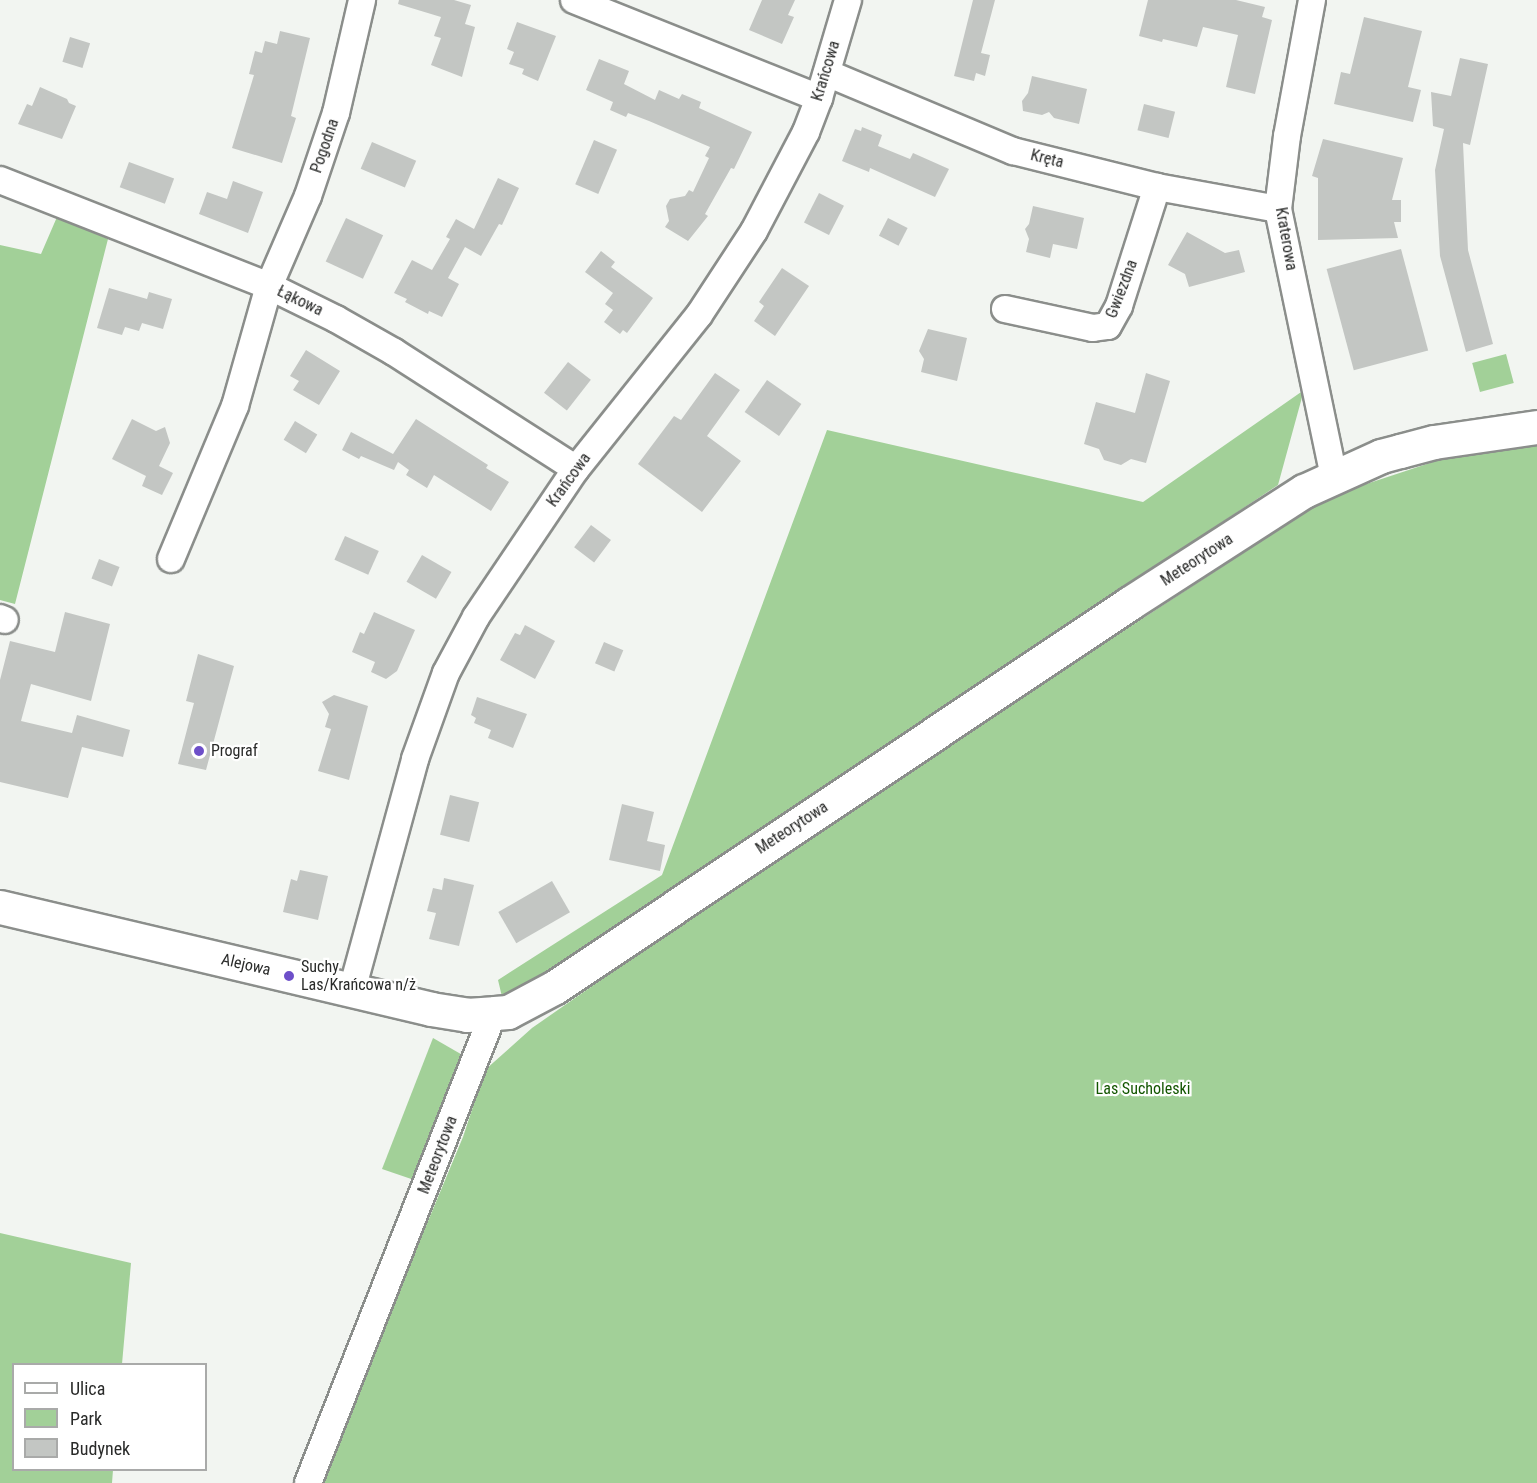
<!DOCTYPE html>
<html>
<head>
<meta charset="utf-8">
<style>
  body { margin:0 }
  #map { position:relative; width:1537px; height:1483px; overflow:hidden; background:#f2f5f1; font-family:"Roboto Condensed",sans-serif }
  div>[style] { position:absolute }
  .green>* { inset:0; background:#a2d098; transform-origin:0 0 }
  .building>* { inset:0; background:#c3c6c3; transform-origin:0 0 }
  .roads { filter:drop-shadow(2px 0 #8b8e8b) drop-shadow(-2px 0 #8b8e8b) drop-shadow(0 2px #8b8e8b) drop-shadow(0 -2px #8b8e8b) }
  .minor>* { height:26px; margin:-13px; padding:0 13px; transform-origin:13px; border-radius:13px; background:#fff }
  .tertiary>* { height:33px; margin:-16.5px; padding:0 16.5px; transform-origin:16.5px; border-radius:16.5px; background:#fff }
  .dots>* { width:16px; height:16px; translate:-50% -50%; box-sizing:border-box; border:3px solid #fff; border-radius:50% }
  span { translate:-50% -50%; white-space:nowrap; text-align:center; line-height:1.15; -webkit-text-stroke:4.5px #fff; paint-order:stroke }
  .street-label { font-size:16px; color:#292a29 }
  .poi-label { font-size:16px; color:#292a29 }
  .left { translate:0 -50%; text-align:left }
  .park-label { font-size:16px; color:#135600 }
  .legend { position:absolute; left:12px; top:1363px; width:195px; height:108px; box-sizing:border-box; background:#fff; border:2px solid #a9aaa9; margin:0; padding:8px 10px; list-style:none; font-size:18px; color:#292a29 }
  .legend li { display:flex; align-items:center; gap:12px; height:30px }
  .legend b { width:30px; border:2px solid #a9aaa9 }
</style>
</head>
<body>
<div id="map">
  <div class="green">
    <i style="clip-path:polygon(57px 217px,108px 239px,15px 604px,0 600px,0 245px,41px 254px)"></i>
    <i style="left:1506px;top:354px;width:30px;height:35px;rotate:75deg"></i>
    <i style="clip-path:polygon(1304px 390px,1278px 485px,671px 889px,548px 976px,503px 1001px,498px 980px,662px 875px,827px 430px,1143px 502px)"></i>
    <i style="clip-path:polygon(1537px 446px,1537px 1483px,319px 1483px,463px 1137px,485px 1070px,532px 1028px,776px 858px,1330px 496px,1442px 459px)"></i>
    <i style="clip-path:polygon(433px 1038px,466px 1057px,423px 1183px,382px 1169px)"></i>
    <i style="clip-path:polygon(0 1233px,131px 1263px,122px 1364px,14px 1364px,14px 1470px,113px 1470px,112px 1483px,0 1483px)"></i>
  </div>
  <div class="building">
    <i style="clip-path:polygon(399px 0,454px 0,471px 5px,465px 24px,475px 27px,462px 77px,431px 65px,441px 38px,434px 36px,441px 17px,398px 4px)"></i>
    <i style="clip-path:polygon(762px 0,795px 0,788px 15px,794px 17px,782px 44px,749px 30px)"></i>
    <i style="clip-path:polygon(973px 0,995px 0,981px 53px,990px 55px,985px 76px,976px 73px,974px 81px,954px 76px)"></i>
    <i style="clip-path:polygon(1148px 0,1236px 0,1265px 7px,1262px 17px,1272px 20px,1255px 94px,1226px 87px,1238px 35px,1203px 27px,1197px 47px,1163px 39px,1162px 42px,1139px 36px)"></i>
    <i style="clip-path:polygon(1364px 17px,1422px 31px,1408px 87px,1421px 90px,1413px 122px,1334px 104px,1341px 72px,1350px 74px)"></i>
    <i style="clip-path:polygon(517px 22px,556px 36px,538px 81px,522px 74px,524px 69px,509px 64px,514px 52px,507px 49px)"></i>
    <i style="clip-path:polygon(280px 31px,310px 38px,291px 116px,296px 118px,282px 163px,232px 148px,254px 75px,249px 74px,255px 51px,262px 53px,265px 41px,277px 44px)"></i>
    <i style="left:70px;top:37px;width:21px;height:26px;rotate:17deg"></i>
    <i style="clip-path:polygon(1460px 58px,1488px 64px,1470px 145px,1463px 143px,1468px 250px,1493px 344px,1466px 352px,1440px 256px,1435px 170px,1444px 129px,1433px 126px,1431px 92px,1451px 96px)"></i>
    <i style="clip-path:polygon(599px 59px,629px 71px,624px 84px,655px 100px,659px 90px,679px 99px,682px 94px,701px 102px,699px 108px,752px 132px,734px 169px,731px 168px,705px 214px,708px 216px,688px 241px,665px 227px,669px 221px,666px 206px,670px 199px,685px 196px,689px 190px,693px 192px,709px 158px,705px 156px,710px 147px,649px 121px,628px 113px,626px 117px,610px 110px,613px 102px,586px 90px)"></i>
    <i style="clip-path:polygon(1032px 76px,1087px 89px,1079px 124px,1054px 118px,1049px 112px,1042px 115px,1023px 111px,1022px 101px,1028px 93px)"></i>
    <i style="clip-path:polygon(40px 87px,67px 99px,69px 103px,76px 106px,62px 139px,18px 124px,27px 104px,32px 106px)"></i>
    <i style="left:1144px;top:104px;width:32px;height:27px;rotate:14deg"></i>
    <i style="clip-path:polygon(862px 127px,882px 135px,878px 146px,910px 159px,913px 153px,949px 169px,935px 197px,870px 168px,869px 172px,842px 161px,855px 129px,861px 131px)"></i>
    <i style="clip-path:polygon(1323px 139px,1403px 158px,1392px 200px,1401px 200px,1401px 222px,1394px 222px,1398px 238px,1318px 240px,1318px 178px,1312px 176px)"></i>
    <i style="left:594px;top:140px;width:25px;height:48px;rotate:23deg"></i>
    <i style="left:372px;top:142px;width:48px;height:29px;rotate:23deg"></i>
    <i style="left:129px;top:162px;width:48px;height:27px;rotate:20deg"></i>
    <i style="clip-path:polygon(498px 178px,519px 188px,502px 225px,499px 224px,481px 256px,465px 247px,448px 278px,459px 284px,442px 317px,429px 311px,428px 314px,405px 302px,407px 299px,394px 293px,412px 260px,432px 270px,450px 239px,446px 237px,456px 219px,474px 229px)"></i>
    <i style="clip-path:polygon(233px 181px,263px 192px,248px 233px,199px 214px,207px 192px,227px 199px)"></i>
    <i style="left:819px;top:193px;width:28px;height:33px;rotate:27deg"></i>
    <i style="clip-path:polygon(1033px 206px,1084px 218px,1077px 249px,1053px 244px,1050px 258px,1026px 252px,1029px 239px,1025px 229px,1029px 224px)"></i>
    <i style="left:346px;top:218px;width:41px;height:48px;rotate:25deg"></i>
    <i style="left:888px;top:218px;width:22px;height:20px;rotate:27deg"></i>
    <i style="clip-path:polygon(1187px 232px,1225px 253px,1239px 250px,1245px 272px,1189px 287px,1185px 274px,1168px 265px)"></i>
    <i style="left:1401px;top:249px;width:105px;height:77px;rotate:75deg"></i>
    <i style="clip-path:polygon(601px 251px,615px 262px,611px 267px,653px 298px,627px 333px,623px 330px,620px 334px,604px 322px,613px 310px,605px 304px,613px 293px,585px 272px)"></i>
    <i style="clip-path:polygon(782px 268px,809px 286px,775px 336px,754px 321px,764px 306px,759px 302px)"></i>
    <i style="clip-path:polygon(109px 288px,147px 299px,149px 292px,172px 299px,163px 329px,142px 323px,139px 331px,125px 327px,122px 335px,97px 328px)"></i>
    <i style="clip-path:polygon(928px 329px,967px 338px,957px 381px,921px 372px,924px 359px,919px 351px)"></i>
    <i style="clip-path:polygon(306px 350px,340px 371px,319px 405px,293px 390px,299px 381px,290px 376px)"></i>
    <i style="left:568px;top:362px;width:29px;height:39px;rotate:38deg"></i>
    <i style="clip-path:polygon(715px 373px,740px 390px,707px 436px,741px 461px,702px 512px,638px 464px,674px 416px,681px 420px)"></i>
    <i style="clip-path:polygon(1146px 373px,1170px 381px,1146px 463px,1131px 459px,1121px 465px,1104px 460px,1099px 449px,1084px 444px,1096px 402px,1135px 413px)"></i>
    <i style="left:767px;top:380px;width:42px;height:39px;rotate:35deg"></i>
    <i style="clip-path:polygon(132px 419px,156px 431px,165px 427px,170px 443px,159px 466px,173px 473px,162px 495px,142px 486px,146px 476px,112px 459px)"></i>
    <i style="clip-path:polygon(416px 419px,488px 465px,486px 468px,509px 482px,491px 511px,434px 475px,427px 488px,406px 475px,409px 470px,398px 462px,394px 470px,361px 456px,359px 459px,342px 450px,351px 432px,393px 454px)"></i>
    <i style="left:295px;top:421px;width:26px;height:22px;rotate:31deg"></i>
    <i style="left:591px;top:525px;width:25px;height:28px;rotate:37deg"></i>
    <i style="left:345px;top:536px;width:37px;height:26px;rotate:24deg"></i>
    <i style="left:422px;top:555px;width:34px;height:31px;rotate:30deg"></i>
    <i style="left:99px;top:559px;width:22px;height:21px;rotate:21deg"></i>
    <i style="clip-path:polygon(65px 612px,110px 624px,91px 701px,31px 684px,21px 721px,72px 733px,77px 715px,130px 730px,123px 757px,82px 747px,68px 798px,0 782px,0 680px,10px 641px,55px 652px)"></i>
    <i style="clip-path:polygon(374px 612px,415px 630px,397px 671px,386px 679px,371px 672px,375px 662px,352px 652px,360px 632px,364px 634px)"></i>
    <i style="clip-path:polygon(525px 625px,555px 641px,535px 679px,500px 660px,515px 633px,520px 635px)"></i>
    <i style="left:604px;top:642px;width:21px;height:23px;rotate:23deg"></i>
    <i style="clip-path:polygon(198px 654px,234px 666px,206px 770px,178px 764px,194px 703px,186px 701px)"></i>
    <i style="clip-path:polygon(334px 695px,368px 706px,349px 780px,318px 771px,331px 729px,325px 727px,329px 714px,322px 702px)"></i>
    <i style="clip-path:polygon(477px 697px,527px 714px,513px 748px,488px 738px,491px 730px,474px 723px,476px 718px,471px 715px)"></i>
    <i style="left:450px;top:795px;width:30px;height:41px;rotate:14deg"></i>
    <i style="clip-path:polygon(622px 804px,654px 812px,647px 841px,665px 845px,660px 871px,609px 860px)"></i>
    <i style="clip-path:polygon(300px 870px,328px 876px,318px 920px,283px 912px,291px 879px,297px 881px)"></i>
    <i style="clip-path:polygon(444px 878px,474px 885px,459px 946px,429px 939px,436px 913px,427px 911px,433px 888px,442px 890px)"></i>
    <i style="left:552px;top:881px;width:36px;height:62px;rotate:60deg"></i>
  </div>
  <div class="roads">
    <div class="minor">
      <i style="left:574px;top:0;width:264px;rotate:21.8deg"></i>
      <i style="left:1312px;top:0;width:138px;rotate:100.4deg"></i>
      <i style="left:1287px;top:136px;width:74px;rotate:97deg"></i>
      <i style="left:1278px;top:209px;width:274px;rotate:78.2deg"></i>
      <i style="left:827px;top:73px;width:202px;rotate:22.8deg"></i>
      <i style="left:1013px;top:151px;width:148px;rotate:14deg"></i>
      <i style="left:1157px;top:187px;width:123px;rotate:10.3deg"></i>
      <i style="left:0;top:180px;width:289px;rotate:21.5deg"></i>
      <i style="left:269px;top:286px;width:75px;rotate:26.2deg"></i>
      <i style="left:336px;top:319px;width:67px;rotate:29.6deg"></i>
      <i style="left:394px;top:352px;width:216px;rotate:32.7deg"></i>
      <i style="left:1005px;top:309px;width:90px;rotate:12.2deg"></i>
      <i style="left:1093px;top:328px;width:15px;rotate:-8deg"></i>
      <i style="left:1108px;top:326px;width:23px;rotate:-61deg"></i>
      <i style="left:1119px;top:306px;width:125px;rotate:-72.3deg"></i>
      <i style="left:171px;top:559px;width:166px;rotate:-67.3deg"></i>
      <i style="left:235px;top:406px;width:125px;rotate:-74.2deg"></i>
      <i style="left:269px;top:286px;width:98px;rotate:-66.6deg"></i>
      <i style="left:308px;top:196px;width:88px;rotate:-71.4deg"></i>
      <i style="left:336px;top:113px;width:116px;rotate:-77deg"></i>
      <i style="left:0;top:618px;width:5px;rotate:22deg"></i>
      <i style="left:352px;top:990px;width:239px;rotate:-74.7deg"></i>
      <i style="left:415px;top:759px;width:91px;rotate:-70.2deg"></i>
      <i style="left:446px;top:673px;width:64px;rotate:-61.8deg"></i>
      <i style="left:476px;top:617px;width:179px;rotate:-56deg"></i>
      <i style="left:576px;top:469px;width:197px;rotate:-51.4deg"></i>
      <i style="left:699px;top:315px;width:100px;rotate:-56.8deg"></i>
      <i style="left:754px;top:231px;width:112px;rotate:-62.3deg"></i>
      <i style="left:806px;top:132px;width:36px;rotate:-69deg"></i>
      <i style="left:819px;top:98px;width:102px;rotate:-73.5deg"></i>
      <i style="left:308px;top:1483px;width:504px;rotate:-68.47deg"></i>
    </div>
    <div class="tertiary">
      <i style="left:0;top:907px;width:443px;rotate:13.3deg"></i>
      <i style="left:431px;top:1009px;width:36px;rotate:9deg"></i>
      <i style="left:467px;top:1015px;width:41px;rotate:-4.2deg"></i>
      <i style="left:508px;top:1012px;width:53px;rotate:-28deg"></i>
      <i style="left:555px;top:987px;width:691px;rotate:-33.74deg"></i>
      <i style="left:1130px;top:603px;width:207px;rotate:-32.8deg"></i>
      <i style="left:1304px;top:491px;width:85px;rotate:-24.4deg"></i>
      <i style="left:1381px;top:456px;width:20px;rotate:-15deg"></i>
      <i style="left:1400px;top:451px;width:35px;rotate:-15deg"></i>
      <i style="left:1434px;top:442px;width:104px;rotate:-8.3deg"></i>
    </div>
  </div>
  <div class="dots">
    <i style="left:199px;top:751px;background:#6d4fc9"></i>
    <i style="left:289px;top:976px;background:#6d4fc9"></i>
  </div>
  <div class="street-label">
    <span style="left:826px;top:71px;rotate:-73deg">Krańcowa</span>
    <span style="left:325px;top:146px;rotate:-71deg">Pogodna</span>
    <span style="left:1047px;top:159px;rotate:14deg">Kręta</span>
    <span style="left:1286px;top:239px;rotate:80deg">Kraterowa</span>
    <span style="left:1122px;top:289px;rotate:-69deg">Gwiezdna</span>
    <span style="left:300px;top:301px;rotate:26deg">Łąkowa</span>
    <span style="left:569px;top:480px;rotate:-54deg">Krańcowa</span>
    <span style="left:1197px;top:560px;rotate:-33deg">Meteorytowa</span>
    <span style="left:792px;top:828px;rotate:-33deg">Meteorytowa</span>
    <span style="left:246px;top:965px;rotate:13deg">Alejowa</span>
    <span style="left:438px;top:1155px;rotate:-69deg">Meteorytowa</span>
  </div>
  <div class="poi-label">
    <span class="left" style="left:211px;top:751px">Prograf</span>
    <span class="left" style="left:301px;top:976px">Suchy<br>Las/Krańcowa n/ż</span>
  </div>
  <div class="park-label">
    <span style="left:1143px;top:1089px">Las Sucholeski</span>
  </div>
  <ul class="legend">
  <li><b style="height:8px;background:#fff"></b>Ulica</li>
  <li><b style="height:16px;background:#a2d098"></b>Park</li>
  <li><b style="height:16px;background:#c3c6c3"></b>Budynek</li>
  </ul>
</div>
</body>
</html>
